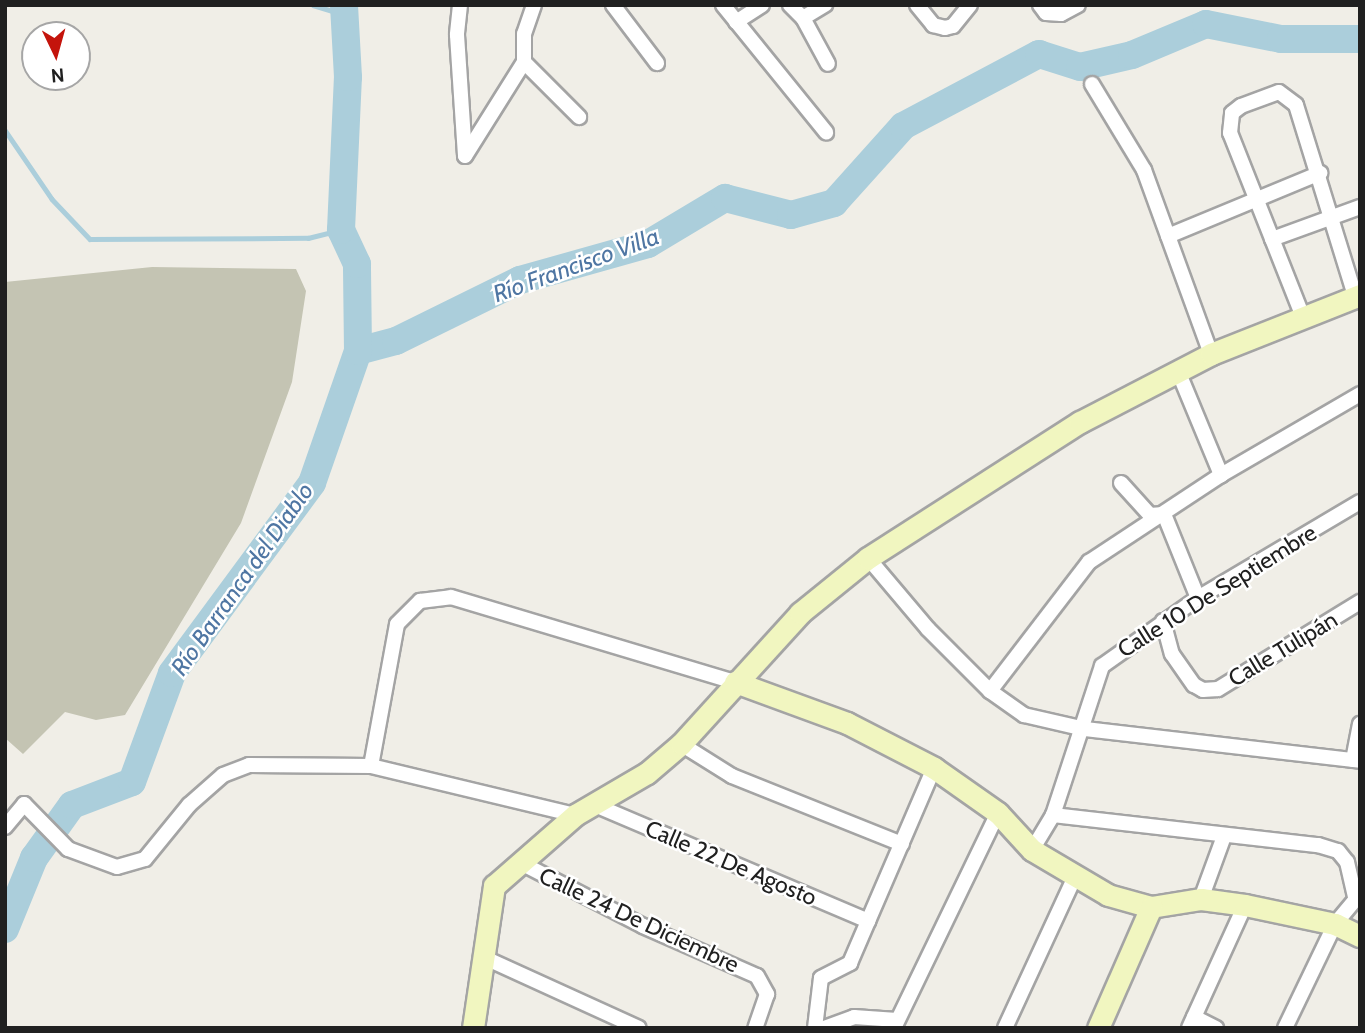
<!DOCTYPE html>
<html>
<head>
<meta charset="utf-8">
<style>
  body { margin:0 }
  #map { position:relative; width:1365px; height:1033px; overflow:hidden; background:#f0eee7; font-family:Cabin,sans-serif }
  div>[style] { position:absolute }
  .construction>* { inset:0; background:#c4c4b3 }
  .stream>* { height:4.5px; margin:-2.25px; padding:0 2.25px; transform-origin:2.25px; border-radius:2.25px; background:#abcedb }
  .river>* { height:28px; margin:-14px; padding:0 14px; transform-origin:14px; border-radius:14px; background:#abcedb }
  .roads { filter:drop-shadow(2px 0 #a4a4a4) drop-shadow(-2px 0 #a4a4a4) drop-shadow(0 2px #a4a4a4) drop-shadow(0 -2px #a4a4a4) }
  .street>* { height:14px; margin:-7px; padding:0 7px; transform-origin:7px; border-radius:7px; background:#fff }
  .secondary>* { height:21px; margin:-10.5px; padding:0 10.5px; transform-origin:10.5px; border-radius:10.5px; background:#f1f6c0 }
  span { translate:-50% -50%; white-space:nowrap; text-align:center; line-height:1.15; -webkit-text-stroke:5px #fff; paint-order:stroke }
  .street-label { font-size:23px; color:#202020 }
  .water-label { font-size:24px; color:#4f76a3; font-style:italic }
  .frame { position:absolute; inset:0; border:7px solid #202020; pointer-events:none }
  .north { position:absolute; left:21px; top:21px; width:70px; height:70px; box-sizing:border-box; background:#fff; border:2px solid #a6a6a6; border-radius:50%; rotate:175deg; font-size:19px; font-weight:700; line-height:28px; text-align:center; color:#202020 }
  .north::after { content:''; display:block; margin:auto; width:24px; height:32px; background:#c4140c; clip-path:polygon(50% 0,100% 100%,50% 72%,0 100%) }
</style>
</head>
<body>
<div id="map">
  <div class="construction">
    <i style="clip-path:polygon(152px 267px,296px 269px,306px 291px,292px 382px,241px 523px,125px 715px,96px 720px,65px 712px,23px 754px,5px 738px,5px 282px)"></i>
  </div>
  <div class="stream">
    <i style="left:313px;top:5px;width:34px;rotate:17deg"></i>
    <i style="left:5px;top:130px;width:83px;rotate:55.7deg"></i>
    <i style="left:52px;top:199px;width:55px;rotate:46.5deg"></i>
    <i style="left:90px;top:239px;width:218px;rotate:-0.3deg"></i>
    <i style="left:308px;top:238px;width:34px;rotate:-14deg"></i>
  </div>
  <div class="river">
    <i style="left:358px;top:351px;width:39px;rotate:-15deg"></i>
    <i style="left:396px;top:341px;width:138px;rotate:-26.2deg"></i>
    <i style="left:520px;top:280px;width:133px;rotate:-15.7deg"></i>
    <i style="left:648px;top:244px;width:90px;rotate:-30.9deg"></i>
    <i style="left:725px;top:198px;width:68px;rotate:14.4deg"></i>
    <i style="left:791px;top:215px;width:45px;rotate:-15.6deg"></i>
    <i style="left:834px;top:203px;width:103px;rotate:-48.1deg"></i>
    <i style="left:903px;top:126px;width:154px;rotate:-27.9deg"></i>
    <i style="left:1039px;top:54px;width:43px;rotate:17.6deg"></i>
    <i style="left:1080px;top:67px;width:53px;rotate:-13deg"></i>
    <i style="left:1132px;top:55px;width:80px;rotate:-22.7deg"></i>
    <i style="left:1206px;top:24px;width:76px;rotate:11.3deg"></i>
    <i style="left:1281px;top:39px;width:79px"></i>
    <i style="left:5px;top:929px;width:77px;rotate:-67.8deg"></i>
    <i style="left:34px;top:858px;width:65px;rotate:-54.4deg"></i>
    <i style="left:72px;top:805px;width:64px;rotate:-21deg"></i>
    <i style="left:132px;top:782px;width:116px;rotate:-69.8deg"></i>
    <i style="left:172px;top:673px;width:236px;rotate:-53.6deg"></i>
    <i style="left:312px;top:483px;width:140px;rotate:-70.8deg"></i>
    <i style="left:358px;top:351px;width:87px;rotate:-90.7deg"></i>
    <i style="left:357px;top:264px;width:38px;rotate:-115deg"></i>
    <i style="left:341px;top:230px;width:153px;rotate:-87.4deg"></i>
    <i style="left:348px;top:77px;width:72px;rotate:-93.2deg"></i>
  </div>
  <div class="roads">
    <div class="street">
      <i style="left:460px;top:5px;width:30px;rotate:96deg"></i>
      <i style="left:457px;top:35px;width:121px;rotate:86.2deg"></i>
      <i style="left:613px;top:5px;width:73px;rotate:52.8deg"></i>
      <i style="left:723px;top:5px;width:164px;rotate:51deg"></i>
      <i style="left:790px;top:5px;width:18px;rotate:45deg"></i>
      <i style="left:803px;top:18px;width:52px;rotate:61.5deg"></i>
      <i style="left:917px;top:5px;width:26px;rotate:51deg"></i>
      <i style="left:933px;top:25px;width:12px;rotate:14deg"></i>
      <i style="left:945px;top:28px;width:8px;rotate:-14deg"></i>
      <i style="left:953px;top:26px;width:27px;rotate:-51deg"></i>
      <i style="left:1040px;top:5px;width:10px;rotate:53deg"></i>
      <i style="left:1046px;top:13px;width:15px;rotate:4deg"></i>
      <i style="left:1061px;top:14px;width:19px;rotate:-28deg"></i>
      <i style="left:803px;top:18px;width:26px;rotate:-31deg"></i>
      <i style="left:736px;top:22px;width:31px;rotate:-33deg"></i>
      <i style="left:524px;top:62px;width:78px;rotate:45deg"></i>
      <i style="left:1092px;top:84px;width:100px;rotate:58.8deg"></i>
      <i style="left:1144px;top:170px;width:196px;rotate:70deg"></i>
      <i style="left:465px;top:156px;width:111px;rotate:-57.9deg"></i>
      <i style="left:524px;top:62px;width:28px;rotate:-90deg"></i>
      <i style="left:524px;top:34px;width:31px;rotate:-71deg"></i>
      <i style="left:1168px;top:236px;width:165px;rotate:-22.5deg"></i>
      <i style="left:1272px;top:239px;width:94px;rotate:-20deg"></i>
      <i style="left:1303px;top:317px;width:198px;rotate:-111.6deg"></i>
      <i style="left:1230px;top:133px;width:20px;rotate:-84deg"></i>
      <i style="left:1232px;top:113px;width:11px;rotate:-38deg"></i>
      <i style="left:1241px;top:106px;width:40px;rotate:-20.2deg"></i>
      <i style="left:1279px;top:92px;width:21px;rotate:37deg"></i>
      <i style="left:1296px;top:105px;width:200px;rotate:72.8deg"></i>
      <i style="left:1178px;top:371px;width:113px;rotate:67.5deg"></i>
      <i style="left:1121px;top:483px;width:43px;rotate:47.8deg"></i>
      <i style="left:1150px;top:515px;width:14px;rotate:-4deg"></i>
      <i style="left:1164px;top:514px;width:91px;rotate:68deg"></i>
      <i style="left:868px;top:558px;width:93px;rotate:49.8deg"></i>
      <i style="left:928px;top:629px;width:88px;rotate:45deg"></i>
      <i style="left:990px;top:691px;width:42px;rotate:35.2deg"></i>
      <i style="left:1024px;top:715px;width:63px;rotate:12.9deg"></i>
      <i style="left:1085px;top:729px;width:277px;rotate:6.6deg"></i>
      <i style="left:1163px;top:621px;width:34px;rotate:75deg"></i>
      <i style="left:1172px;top:654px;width:38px;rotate:55deg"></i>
      <i style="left:1194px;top:685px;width:10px;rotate:29deg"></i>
      <i style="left:1203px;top:690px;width:15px;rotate:-4deg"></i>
      <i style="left:1218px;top:689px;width:167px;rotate:-31.5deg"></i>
      <i style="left:990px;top:691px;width:163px;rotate:-52.5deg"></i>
      <i style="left:1089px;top:562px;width:158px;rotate:-33.4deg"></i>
      <i style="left:1221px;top:475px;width:161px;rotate:-30.2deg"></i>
      <i style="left:681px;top:744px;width:60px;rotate:32.1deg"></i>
      <i style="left:732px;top:776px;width:183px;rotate:21.8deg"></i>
      <i style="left:1353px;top:760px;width:37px;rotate:-79deg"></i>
      <i style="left:371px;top:766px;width:144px;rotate:-79.6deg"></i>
      <i style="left:397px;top:624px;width:33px;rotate:-45deg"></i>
      <i style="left:420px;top:601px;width:31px;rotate:-7deg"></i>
      <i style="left:451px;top:597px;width:296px;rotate:16.7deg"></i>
      <i style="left:595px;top:805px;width:297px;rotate:23deg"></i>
      <i style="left:1053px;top:815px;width:267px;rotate:6.5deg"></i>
      <i style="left:1318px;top:845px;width:21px;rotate:17deg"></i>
      <i style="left:1338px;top:851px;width:14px;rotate:51deg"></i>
      <i style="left:1347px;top:862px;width:37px;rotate:77deg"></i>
      <i style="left:5px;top:827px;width:30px;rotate:-50deg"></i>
      <i style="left:24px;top:804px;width:63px;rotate:45.6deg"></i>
      <i style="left:68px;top:849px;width:52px;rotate:20.2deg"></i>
      <i style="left:117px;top:867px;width:29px;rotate:-16deg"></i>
      <i style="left:145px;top:859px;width:70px;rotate:-50.8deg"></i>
      <i style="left:189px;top:805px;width:45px;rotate:-41.4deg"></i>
      <i style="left:223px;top:775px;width:28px;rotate:-21deg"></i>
      <i style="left:249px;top:765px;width:122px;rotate:0.5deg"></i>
      <i style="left:371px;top:766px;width:210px;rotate:13.5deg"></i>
      <i style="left:1032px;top:850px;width:41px;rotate:-59deg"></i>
      <i style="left:1053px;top:815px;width:157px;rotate:-71.8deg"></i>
      <i style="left:1102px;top:666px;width:118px;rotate:-35.3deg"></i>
      <i style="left:1198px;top:598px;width:188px;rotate:-30.7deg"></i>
      <i style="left:521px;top:863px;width:137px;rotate:27.3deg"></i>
      <i style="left:643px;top:926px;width:124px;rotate:23.7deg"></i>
      <i style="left:757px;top:976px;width:21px;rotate:61deg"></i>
      <i style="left:767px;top:994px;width:36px;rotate:109deg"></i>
      <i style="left:1201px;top:899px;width:67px;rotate:-69.9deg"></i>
      <i style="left:483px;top:957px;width:171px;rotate:24.5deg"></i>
      <i style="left:1194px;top:1017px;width:25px;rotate:27deg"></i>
      <i style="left:815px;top:1028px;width:50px;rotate:-83.2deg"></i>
      <i style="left:821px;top:978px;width:33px;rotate:-27deg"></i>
      <i style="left:850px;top:963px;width:212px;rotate:-66.7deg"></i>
      <i style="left:824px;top:1028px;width:32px;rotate:-20deg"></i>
      <i style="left:854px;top:1017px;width:43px;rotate:4deg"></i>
      <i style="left:894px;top:1028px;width:239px;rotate:-64.2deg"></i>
      <i style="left:1005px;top:1028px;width:164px;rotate:-65.2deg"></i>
      <i style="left:1189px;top:1028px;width:135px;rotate:-65.5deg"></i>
      <i style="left:1285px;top:1028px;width:115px;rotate:-64.3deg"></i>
      <i style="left:1335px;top:924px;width:39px;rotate:-50deg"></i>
    </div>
    <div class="secondary">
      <i style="left:735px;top:682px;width:119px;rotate:20.1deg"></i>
      <i style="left:847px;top:723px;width:98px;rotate:27.3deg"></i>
      <i style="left:934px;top:768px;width:78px;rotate:35.1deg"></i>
      <i style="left:998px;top:813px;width:50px;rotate:47.4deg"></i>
      <i style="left:1032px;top:850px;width:88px;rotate:30.6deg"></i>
      <i style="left:1108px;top:895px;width:45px;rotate:15.6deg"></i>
      <i style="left:1151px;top:907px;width:51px;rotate:-9.1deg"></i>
      <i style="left:1201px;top:899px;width:44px;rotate:7.8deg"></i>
      <i style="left:1245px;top:905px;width:92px;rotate:11.9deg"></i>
      <i style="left:1335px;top:924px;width:28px;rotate:26deg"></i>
      <i style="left:473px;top:1028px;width:144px;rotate:-81.6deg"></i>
      <i style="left:494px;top:886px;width:108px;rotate:-41.2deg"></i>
      <i style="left:575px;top:815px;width:83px;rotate:-30.3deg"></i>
      <i style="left:647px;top:773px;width:45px;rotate:-40.5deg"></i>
      <i style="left:681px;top:744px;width:177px;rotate:-47.7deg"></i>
      <i style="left:800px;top:613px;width:87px;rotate:-39deg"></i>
      <i style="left:868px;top:558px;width:252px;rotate:-32.7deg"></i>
      <i style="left:1080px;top:422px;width:148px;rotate:-27.4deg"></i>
      <i style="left:1211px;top:354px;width:160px;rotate:-21.6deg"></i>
      <i style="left:1098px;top:1028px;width:132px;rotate:-66.3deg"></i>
    </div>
  </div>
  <div class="street-label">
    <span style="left:1217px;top:591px;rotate:-32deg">Calle 10 De Septiembre</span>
    <span style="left:1283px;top:649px;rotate:-31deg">Calle Tulipán</span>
    <span style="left:731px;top:863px;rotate:23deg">Calle 22 De Agosto</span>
    <span style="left:639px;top:920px;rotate:25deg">Calle 24 De Diciembre</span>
  </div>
  <div class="water-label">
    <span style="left:576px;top:265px;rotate:-20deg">Río Francisco Villa</span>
    <span style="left:242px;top:579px;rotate:-55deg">Río Barranca del Diablo</span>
  </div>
  <div class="frame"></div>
  <div class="north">N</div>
</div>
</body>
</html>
